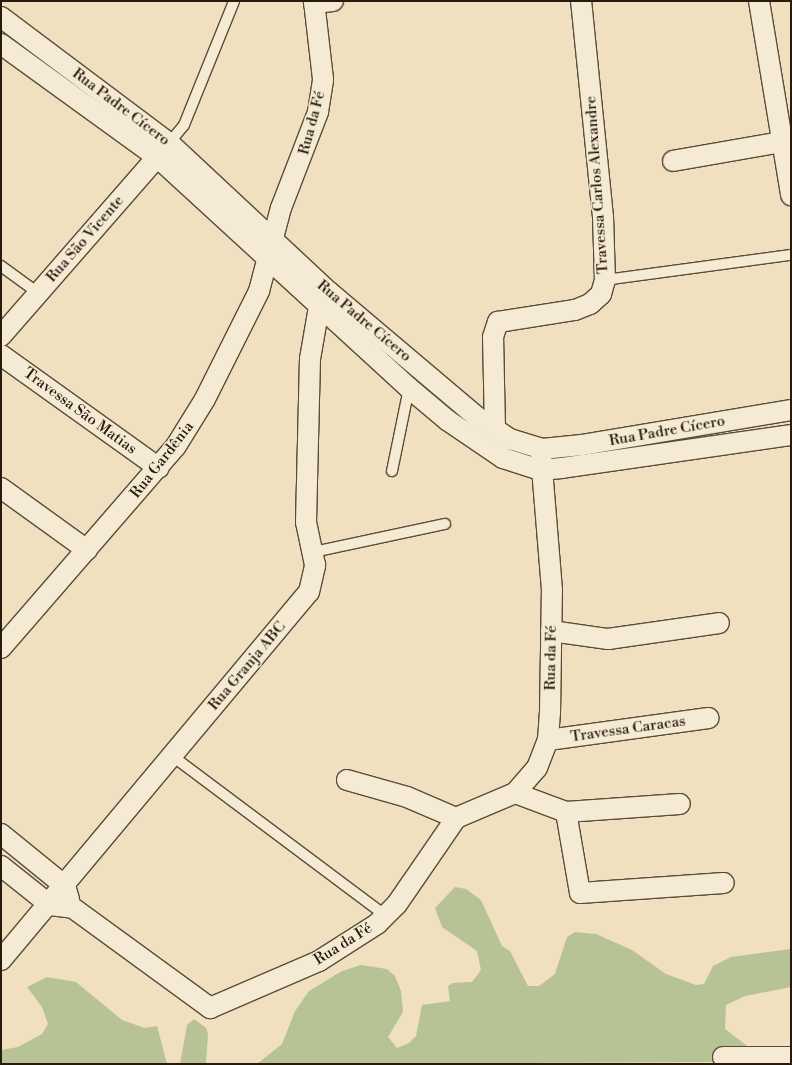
<!DOCTYPE html>
<html>
<head>
<meta charset="utf-8">
<style>
  body { margin:0 }
  #map { position:relative; width:792px; height:1065px; overflow:hidden; background:#f0e0bf; font-family:"Libre Bodoni",serif }
  div>[style] { position:absolute }
  .green>* { inset:0; background:#b7c394 }
  .roads { filter:drop-shadow(1px 0 #5a4c39) drop-shadow(-1px 0 #5a4c39) drop-shadow(0 1px #5a4c39) drop-shadow(0 -1px #5a4c39) }
  .service>* { height:10px; margin:-5px; padding:0 5px; transform-origin:5px; border-radius:5px; background:#f5ebd5 }
  .minor>* { height:20px; margin:-10px; padding:0 10px; transform-origin:10px; border-radius:10px; background:#f5ebd5 }
  span { translate:-50% -50%; white-space:nowrap; text-align:center; line-height:1.15; -webkit-text-stroke:3px #f5ebd5; paint-order:stroke }
  .street-label { font-size:15px; color:#281a0c }
  .frame { position:absolute; inset:0; border:2px solid #281a0c; pointer-events:none }
</style>
</head>
<body>
<div id="map">
  <div class="green">
    <i style="clip-path:polygon(455px 887px,466px 889px,481px 900px,502px 946px,510px 951px,528px 986px,539px 986px,555px 974px,567px 937px,575px 932px,596px 934px,632px 950px,666px 974px,696px 985px,704px 984px,713px 966px,731px 957px,791px 949px,791px 987px,745px 996px,726px 1005px,725px 1029px,750px 1048px,716px 1062px,257px 1064px,282px 1044px,295px 1011px,309px 991px,342px 971px,361px 965px,387px 969px,395px 976px,401px 991px,403px 1012px,388px 1037px,397px 1048px,409px 1043px,416px 1036px,422px 1005px,450px 1001px,448px 986px,453px 983px,472px 982px,481px 970px,477px 951px,442px 927px,435px 908px)"></i>
    <i style="clip-path:polygon(47px 977px,76px 982px,122px 1020px,145px 1028px,157px 1026px,167px 1064px,1px 1064px,1px 1050px,18px 1047px,42px 1034px,48px 1024px,42px 1007px,27px 987px)"></i>
    <i style="clip-path:polygon(194px 1019px,206px 1028px,208px 1034px,206px 1064px,180px 1064px,187px 1025px)"></i>
  </div>
  <div class="roads">
    <div class="service">
      <i style="left:169px;top:143px;width:23px;rotate:-50deg"></i>
      <i style="left:184px;top:125px;width:134px;rotate:-68deg"></i>
      <i style="left:1px;top:266px;width:46px;rotate:36.1deg"></i>
      <i style="left:605px;top:280px;width:188px;rotate:-7.7deg"></i>
      <i style="left:392px;top:471px;width:85px;rotate:-78.4deg"></i>
      <i style="left:313px;top:552px;width:135px;rotate:-12deg"></i>
      <i style="left:171px;top:755px;width:269px;rotate:36.8deg"></i>
    </div>
    <div class="minor">
      <i style="left:759px;top:1px;width:197px;rotate:80.6deg"></i>
      <i style="left:314px;top:3px;width:19px;rotate:-6deg"></i>
      <i style="left:1px;top:17px;width:210px;rotate:36.9deg"></i>
      <i style="left:169px;top:143px;width:219px;rotate:43deg"></i>
      <i style="left:329px;top:292px;width:194px;rotate:40.2deg"></i>
      <i style="left:477px;top:417px;width:40px;rotate:34deg"></i>
      <i style="left:510px;top:439px;width:34px;rotate:17deg"></i>
      <i style="left:542px;top:449px;width:40px;rotate:-5.7deg"></i>
      <i style="left:582px;top:445px;width:212px;rotate:-9.5deg"></i>
      <i style="left:1px;top:44px;width:193px;rotate:35.9deg"></i>
      <i style="left:157px;top:157px;width:342px;rotate:42.5deg"></i>
      <i style="left:409px;top:388px;width:50px;rotate:40.1deg"></i>
      <i style="left:447px;top:420px;width:68px;rotate:34.2deg"></i>
      <i style="left:503px;top:458px;width:39px;rotate:18deg"></i>
      <i style="left:540px;top:470px;width:22px;rotate:-5deg"></i>
      <i style="left:562px;top:468px;width:231px;rotate:-8.2deg"></i>
      <i style="left:673px;top:161px;width:111px;rotate:-9.9deg"></i>
      <i style="left:1px;top:336px;width:249px;rotate:-48.9deg"></i>
      <i style="left:1px;top:355px;width:194px;rotate:35.6deg"></i>
      <i style="left:495px;top:430px;width:93px;rotate:-91.2deg"></i>
      <i style="left:493px;top:337px;width:16px;rotate:-72deg"></i>
      <i style="left:498px;top:322px;width:78px;rotate:-8.9deg"></i>
      <i style="left:575px;top:310px;width:16px;rotate:-22deg"></i>
      <i style="left:590px;top:304px;width:15px;rotate:-42deg"></i>
      <i style="left:601px;top:294px;width:15px;rotate:-74deg"></i>
      <i style="left:605px;top:280px;width:63px;rotate:-91.8deg"></i>
      <i style="left:603px;top:217px;width:217px;rotate:-95.8deg"></i>
      <i style="left:1px;top:488px;width:106px;rotate:35.8deg"></i>
      <i style="left:551px;top:631px;width:58px;rotate:8deg"></i>
      <i style="left:608px;top:639px;width:112px;rotate:-8.2deg"></i>
      <i style="left:1px;top:648px;width:267px;rotate:-49.1deg"></i>
      <i style="left:176px;top:446px;width:55px;rotate:-58.3deg"></i>
      <i style="left:205px;top:399px;width:121px;rotate:-63.4deg"></i>
      <i style="left:259px;top:291px;width:86px;rotate:-75.2deg"></i>
      <i style="left:281px;top:208px;width:103px;rotate:-68.9deg"></i>
      <i style="left:318px;top:112px;width:33px;rotate:-81deg"></i>
      <i style="left:323px;top:79px;width:79px;rotate:-96.6deg"></i>
      <i style="left:548px;top:740px;width:162px;rotate:-7.8deg"></i>
      <i style="left:347px;top:780px;width:62px;rotate:15.8deg"></i>
      <i style="left:407px;top:797px;width:53px;rotate:23.2deg"></i>
      <i style="left:456px;top:818px;width:64px;rotate:-23deg"></i>
      <i style="left:515px;top:793px;width:33px;rotate:-49deg"></i>
      <i style="left:537px;top:768px;width:30px;rotate:-69deg"></i>
      <i style="left:548px;top:740px;width:27px;rotate:-86deg"></i>
      <i style="left:550px;top:713px;width:123px;rotate:-89.1deg"></i>
      <i style="left:552px;top:590px;width:133px;rotate:-94.7deg"></i>
      <i style="left:515px;top:793px;width:54px;rotate:20.4deg"></i>
      <i style="left:566px;top:812px;width:114px;rotate:-4deg"></i>
      <i style="left:566px;top:812px;width:82px;rotate:80.2deg"></i>
      <i style="left:580px;top:893px;width:144px;rotate:-4deg"></i>
      <i style="left:1px;top:834px;width:82px;rotate:39.1deg"></i>
      <i style="left:65px;top:886px;width:14px;rotate:73deg"></i>
      <i style="left:1px;top:866px;width:63px;rotate:38.5deg"></i>
      <i style="left:50px;top:905px;width:23px;rotate:7deg"></i>
      <i style="left:73px;top:908px;width:170px;rotate:36.1deg"></i>
      <i style="left:210px;top:1008px;width:119px;rotate:-23.3deg"></i>
      <i style="left:319px;top:961px;width:69px;rotate:-32.5deg"></i>
      <i style="left:377px;top:924px;width:28px;rotate:-45deg"></i>
      <i style="left:397px;top:904px;width:104px;rotate:-55.5deg"></i>
      <i style="left:1px;top:960px;width:480px;rotate:-50.1deg"></i>
      <i style="left:309px;top:592px;width:28px;rotate:-77deg"></i>
      <i style="left:315px;top:565px;width:44px;rotate:-101.8deg"></i>
      <i style="left:306px;top:522px;width:163px;rotate:-88.6deg"></i>
      <i style="left:310px;top:359px;width:53px;rotate:-80.2deg"></i>
      <i style="left:723px;top:1057px;width:68px"></i>
    </div>
  </div>
  <div class="street-label">
    <span style="left:121px;top:107px;rotate:37deg">Rua Padre Cícero</span>
    <span style="left:312px;top:123px;rotate:-75deg">Rua da Fé</span>
    <span style="left:597px;top:185px;rotate:-94deg">Travessa Carlos Alexandre</span>
    <span style="left:85px;top:239px;rotate:-49deg">Rua São Vicente</span>
    <span style="left:364px;top:321px;rotate:40deg">Rua Padre Cícero</span>
    <span style="left:80px;top:411px;rotate:36deg">Travessa São Matias</span>
    <span style="left:667px;top:431px;rotate:-10deg">Rua Padre Cícero</span>
    <span style="left:162px;top:460px;rotate:-52deg">Rua Gardênia</span>
    <span style="left:551px;top:658px;rotate:-89deg">Rua da Fé</span>
    <span style="left:247px;top:666px;rotate:-50deg">Rua Granja ABC</span>
    <span style="left:628px;top:729px;rotate:-8deg">Travessa Caracas</span>
    <span style="left:343px;top:944px;rotate:-32deg">Rua da Fé</span>
  </div>
  <div class="frame"></div>
</div>
</body>
</html>
